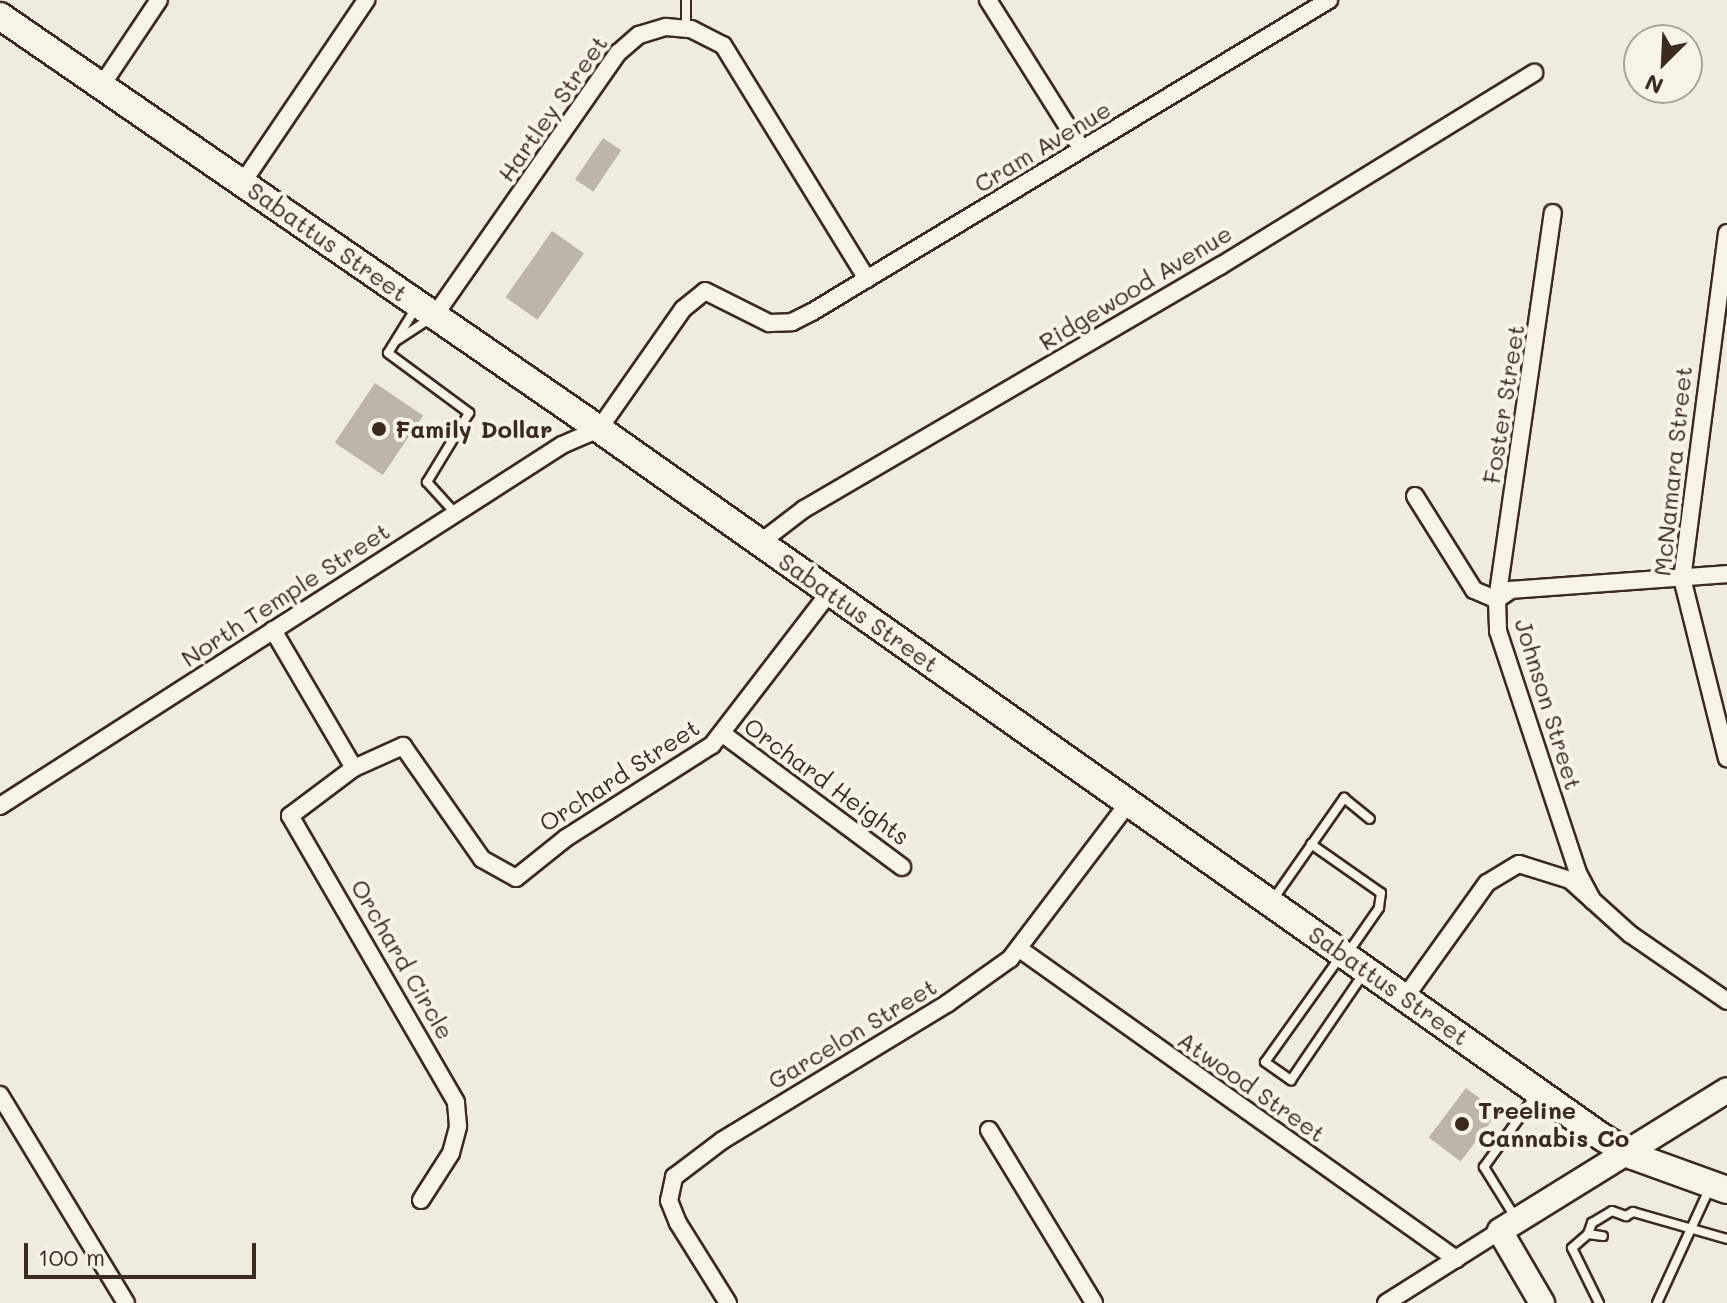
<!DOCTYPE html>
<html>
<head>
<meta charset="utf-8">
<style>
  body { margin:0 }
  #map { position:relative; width:1727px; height:1303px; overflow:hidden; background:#efebe0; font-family:Mali,sans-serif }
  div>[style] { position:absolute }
  .building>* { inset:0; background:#bdb5aa; transform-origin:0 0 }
  .roads { filter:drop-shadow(2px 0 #3b2a1e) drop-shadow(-2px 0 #3b2a1e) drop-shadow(0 2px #3b2a1e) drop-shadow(0 -2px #3b2a1e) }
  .lane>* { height:8px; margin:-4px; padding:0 4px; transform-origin:4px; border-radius:4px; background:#f7f3e8 }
  .street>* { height:16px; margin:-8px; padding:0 8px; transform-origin:8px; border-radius:8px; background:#f7f3e8 }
  .secondary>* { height:24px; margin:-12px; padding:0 12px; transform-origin:12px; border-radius:12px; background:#f7f3e8 }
  .primary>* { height:26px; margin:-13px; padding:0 13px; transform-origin:13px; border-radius:13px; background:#f7f3e8 }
  .dots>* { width:22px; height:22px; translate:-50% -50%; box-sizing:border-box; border:4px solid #f7f3e8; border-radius:50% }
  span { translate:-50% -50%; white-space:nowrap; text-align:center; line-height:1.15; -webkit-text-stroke:8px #f7f3e8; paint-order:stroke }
  .street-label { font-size:24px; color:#3b2a1e }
  .poi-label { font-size:24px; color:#3b2a1e; font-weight:700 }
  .left { translate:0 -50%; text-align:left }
  .north { position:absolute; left:1623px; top:24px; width:80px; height:80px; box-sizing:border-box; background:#f7f3e8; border:2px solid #aca397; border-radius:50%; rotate:204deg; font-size:22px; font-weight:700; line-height:32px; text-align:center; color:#3b2a1e }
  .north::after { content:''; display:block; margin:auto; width:28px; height:36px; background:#3b2a1e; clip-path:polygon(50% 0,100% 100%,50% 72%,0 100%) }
  .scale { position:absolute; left:24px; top:1243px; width:232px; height:36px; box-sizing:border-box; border:4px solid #3b2a1e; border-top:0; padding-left:10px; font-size:24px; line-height:28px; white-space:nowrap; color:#3b2a1e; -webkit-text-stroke:6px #f7f3e8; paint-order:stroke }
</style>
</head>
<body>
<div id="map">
  <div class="building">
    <i style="left:603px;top:138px;width:22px;height:50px;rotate:34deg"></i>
    <i style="left:552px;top:231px;width:39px;height:81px;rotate:35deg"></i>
    <i style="left:375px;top:383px;width:58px;height:72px;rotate:34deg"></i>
    <i style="left:1466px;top:1088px;width:40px;height:62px;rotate:37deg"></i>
  </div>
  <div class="roads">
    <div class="lane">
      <i style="left:686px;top:0;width:28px;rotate:90deg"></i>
      <i style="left:417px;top:306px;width:55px;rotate:121.7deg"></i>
      <i style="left:388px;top:353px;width:101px;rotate:36.5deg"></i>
      <i style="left:469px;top:413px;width:81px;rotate:121.3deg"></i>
      <i style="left:427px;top:482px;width:42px;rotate:47.9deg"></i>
      <i style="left:396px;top:341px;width:42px;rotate:-33.3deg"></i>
      <i style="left:1311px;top:844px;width:85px;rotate:35deg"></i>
      <i style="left:1381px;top:893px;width:15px;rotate:98deg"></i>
      <i style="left:1379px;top:908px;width:56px;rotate:124.8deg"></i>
      <i style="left:1272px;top:901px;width:126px;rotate:-55deg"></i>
      <i style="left:1344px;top:798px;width:33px;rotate:39deg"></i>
      <i style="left:1340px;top:957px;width:129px;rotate:125.5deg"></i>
      <i style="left:1265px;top:1062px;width:32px;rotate:35deg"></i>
      <i style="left:1291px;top:1080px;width:130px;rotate:-55.7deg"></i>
      <i style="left:1515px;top:1217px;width:59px;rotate:-121.8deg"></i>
      <i style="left:1484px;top:1167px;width:87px;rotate:-54.3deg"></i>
      <i style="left:1588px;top:1234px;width:12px;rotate:-70deg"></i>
      <i style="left:1592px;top:1223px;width:23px;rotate:-31deg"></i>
      <i style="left:1612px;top:1211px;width:15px;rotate:20deg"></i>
      <i style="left:1626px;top:1216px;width:8px;rotate:-30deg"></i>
      <i style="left:1633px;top:1212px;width:98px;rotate:16deg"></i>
      <i style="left:1599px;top:1303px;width:61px;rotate:-116.1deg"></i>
      <i style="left:1572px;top:1248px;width:21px;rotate:-41deg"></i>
      <i style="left:1588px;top:1234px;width:15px;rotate:8deg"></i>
      <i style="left:1657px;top:1303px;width:128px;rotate:-65.4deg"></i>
    </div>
    <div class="street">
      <i style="left:988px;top:0;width:176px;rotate:57.8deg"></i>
      <i style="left:102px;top:85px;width:102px;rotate:-56.2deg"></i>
      <i style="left:243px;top:182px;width:220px;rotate:-55.9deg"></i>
      <i style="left:1727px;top:233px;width:348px;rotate:97.4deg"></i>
      <i style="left:1682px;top:578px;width:186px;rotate:76deg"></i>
      <i style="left:435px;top:315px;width:320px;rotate:-55.1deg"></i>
      <i style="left:618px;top:53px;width:28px;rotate:-41deg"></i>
      <i style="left:639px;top:35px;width:28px;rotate:-17deg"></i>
      <i style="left:666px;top:27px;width:25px;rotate:5deg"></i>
      <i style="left:691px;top:29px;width:36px;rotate:27deg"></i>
      <i style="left:723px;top:45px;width:275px;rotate:58.4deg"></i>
      <i style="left:1415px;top:496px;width:111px;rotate:57.9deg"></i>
      <i style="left:1474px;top:590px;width:25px;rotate:23deg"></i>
      <i style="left:1497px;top:600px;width:31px;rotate:88deg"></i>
      <i style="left:1498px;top:631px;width:255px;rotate:71.7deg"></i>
      <i style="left:1578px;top:873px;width:32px;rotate:62deg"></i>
      <i style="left:761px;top:542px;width:54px;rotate:-37.5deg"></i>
      <i style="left:804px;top:509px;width:482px;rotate:-30.3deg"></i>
      <i style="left:1220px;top:266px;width:369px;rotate:-31.6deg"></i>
      <i style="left:1498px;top:599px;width:16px;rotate:-35deg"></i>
      <i style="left:1511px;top:590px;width:217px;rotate:-4.2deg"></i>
      <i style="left:1497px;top:600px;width:391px;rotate:-81.8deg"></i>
      <i style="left:273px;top:630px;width:160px;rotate:59.6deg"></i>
      <i style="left:723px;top:734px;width:223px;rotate:36.6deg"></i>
      <i style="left:0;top:806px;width:668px;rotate:-32.71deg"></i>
      <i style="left:562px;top:445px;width:40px;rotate:-23.4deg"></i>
      <i style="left:599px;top:429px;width:146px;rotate:-55deg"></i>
      <i style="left:683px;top:309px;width:28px;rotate:-39deg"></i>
      <i style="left:705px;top:291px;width:72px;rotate:26.6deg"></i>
      <i style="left:769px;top:323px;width:23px;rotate:-2deg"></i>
      <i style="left:792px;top:322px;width:22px;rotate:-27deg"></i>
      <i style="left:812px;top:312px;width:604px;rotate:-31.11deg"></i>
      <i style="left:1021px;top:950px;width:534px;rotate:35.39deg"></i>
      <i style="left:1406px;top:996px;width:139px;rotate:-54.4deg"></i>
      <i style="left:1487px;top:883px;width:37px;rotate:-31deg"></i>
      <i style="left:1519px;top:864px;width:53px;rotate:17.4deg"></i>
      <i style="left:1570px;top:880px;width:81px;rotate:42deg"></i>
      <i style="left:1630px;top:934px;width:118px;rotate:34.6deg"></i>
      <i style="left:0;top:1095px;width:243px;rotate:58.8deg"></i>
      <i style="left:989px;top:1130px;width:202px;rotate:58.7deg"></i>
      <i style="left:421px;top:1200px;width:56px;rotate:-57.4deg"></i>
      <i style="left:451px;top:1153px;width:28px;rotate:-75deg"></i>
      <i style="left:458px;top:1126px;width:24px;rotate:-95deg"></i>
      <i style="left:456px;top:1102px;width:331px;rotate:-120.1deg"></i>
      <i style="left:290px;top:816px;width:80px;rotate:-36.9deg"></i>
      <i style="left:354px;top:768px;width:54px;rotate:-24.2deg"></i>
      <i style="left:403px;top:746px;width:138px;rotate:55deg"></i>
      <i style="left:482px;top:859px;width:39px;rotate:29deg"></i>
      <i style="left:516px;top:878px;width:64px;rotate:-38.7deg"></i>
      <i style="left:566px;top:838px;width:173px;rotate:-32.5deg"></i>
      <i style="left:712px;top:745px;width:193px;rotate:-52.4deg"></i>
      <i style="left:728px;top:1303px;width:94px;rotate:-122deg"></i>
      <i style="left:678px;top:1223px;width:24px;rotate:-112deg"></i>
      <i style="left:669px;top:1201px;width:25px;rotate:-78deg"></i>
      <i style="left:674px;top:1177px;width:61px;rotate:-37.1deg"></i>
      <i style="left:723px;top:1140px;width:263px;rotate:-31.3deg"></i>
      <i style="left:948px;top:1003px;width:76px;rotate:-35.4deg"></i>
      <i style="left:1010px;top:959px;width:197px;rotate:-52.8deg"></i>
      <i style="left:1386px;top:1303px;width:135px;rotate:-32.3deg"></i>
    </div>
    <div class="secondary">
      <i style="left:1542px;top:1303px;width:83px;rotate:-120.3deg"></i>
      <i style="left:1500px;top:1231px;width:267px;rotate:-31.8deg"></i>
    </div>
    <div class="primary">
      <i style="left:0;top:16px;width:728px;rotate:34.59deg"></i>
      <i style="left:599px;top:429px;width:1228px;rotate:35.22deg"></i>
      <i style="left:1602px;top:1137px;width:36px;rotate:32deg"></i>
      <i style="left:1633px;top:1156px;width:100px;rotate:19.9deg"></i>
    </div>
  </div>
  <div class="dots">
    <i style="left:379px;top:429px;background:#3b2a1e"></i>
    <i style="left:1462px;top:1124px;background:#3b2a1e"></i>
  </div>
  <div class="street-label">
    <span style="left:552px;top:108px;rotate:-55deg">Hartley Street</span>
    <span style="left:1042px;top:146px;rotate:-31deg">Cram Avenue</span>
    <span style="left:328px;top:241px;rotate:35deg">Sabattus Street</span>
    <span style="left:1135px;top:287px;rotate:-31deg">Ridgewood Avenue</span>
    <span style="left:1503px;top:404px;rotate:-81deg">Foster Street</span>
    <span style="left:1672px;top:471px;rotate:-84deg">McNamara Street</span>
    <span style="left:285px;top:594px;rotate:-33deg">North Temple Street</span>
    <span style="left:859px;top:612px;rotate:35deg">Sabattus Street</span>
    <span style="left:1549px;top:704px;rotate:73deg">Johnson Street</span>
    <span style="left:619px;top:775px;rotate:-33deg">Orchard Street</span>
    <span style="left:827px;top:781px;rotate:36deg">Orchard Heights</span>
    <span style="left:403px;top:959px;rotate:60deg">Orchard Circle</span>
    <span style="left:1389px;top:985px;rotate:35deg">Sabattus Street</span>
    <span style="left:852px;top:1033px;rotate:-31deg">Garcelon Street</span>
    <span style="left:1252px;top:1086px;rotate:35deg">Atwood Street</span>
  </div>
  <div class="poi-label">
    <span class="left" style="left:395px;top:429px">Family Dollar</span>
    <span class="left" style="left:1478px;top:1124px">Treeline<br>Cannabis Co</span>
  </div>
  <div class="north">N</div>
  <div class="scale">100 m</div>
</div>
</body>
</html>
